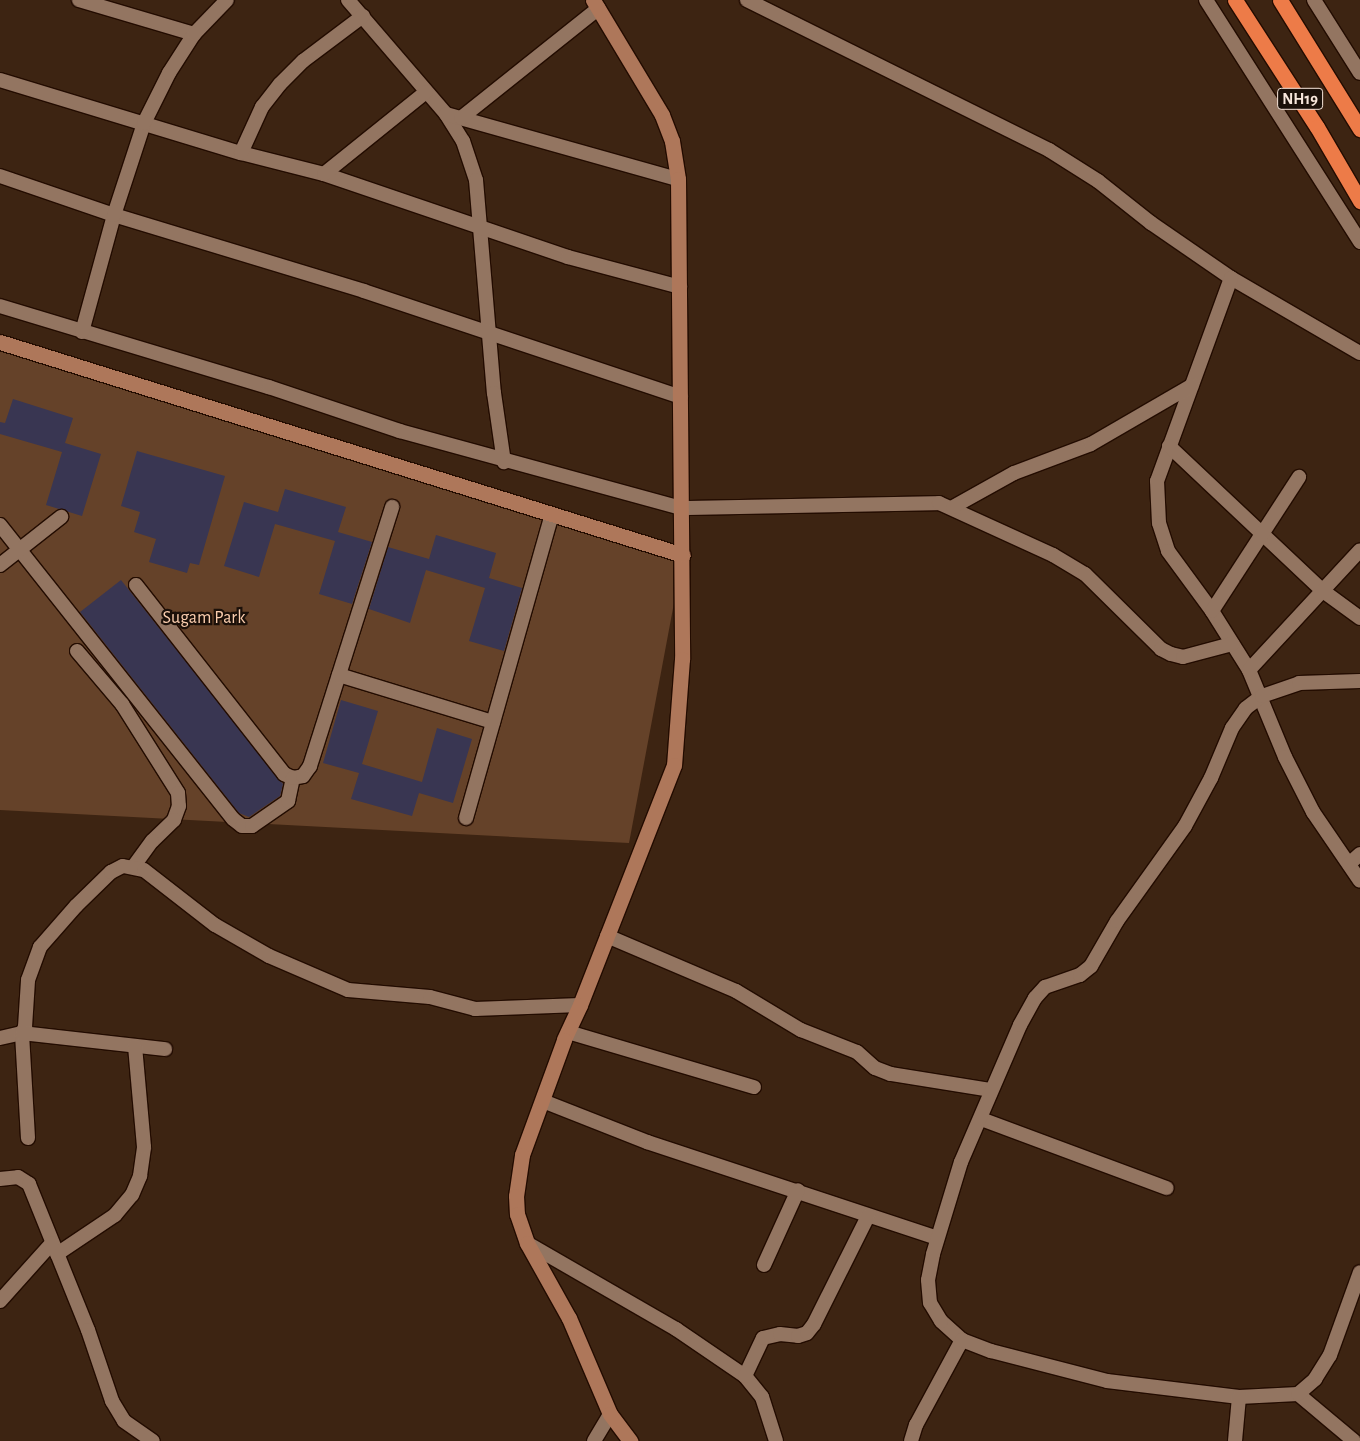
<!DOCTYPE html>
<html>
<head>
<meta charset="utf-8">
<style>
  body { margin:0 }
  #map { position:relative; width:1360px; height:1441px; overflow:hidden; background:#3d2412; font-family:"Alegreya Sans",sans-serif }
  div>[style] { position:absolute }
  .green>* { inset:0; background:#654229 }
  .building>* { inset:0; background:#393652 }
  .roads { filter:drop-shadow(1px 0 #230c00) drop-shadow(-1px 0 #230c00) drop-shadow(0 1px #230c00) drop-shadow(0 -1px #230c00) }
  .street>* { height:14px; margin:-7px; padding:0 7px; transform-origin:7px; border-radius:7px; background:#937561 }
  .secondary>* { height:15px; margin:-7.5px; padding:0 7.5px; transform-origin:7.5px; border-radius:7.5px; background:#ae775a }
  .highway>* { height:15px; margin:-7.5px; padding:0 7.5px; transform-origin:7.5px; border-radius:7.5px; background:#ed7b48 }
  span { translate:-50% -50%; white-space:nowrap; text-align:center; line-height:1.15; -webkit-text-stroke:4.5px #1b1009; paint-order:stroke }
  .shield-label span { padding:1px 4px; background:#1b1009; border:1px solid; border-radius:4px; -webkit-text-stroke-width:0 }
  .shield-label { font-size:16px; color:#f8e7dc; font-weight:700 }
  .park-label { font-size:18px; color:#facdae }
</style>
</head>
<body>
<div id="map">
  <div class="green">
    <i style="clip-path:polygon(0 342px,683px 555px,629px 843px,0 810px)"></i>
  </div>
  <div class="building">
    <i style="clip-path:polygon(13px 399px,73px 418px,65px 443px,101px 454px,82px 516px,46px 505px,62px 452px,0 434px,0 422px,5px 423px)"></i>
    <i style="clip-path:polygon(137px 451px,225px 476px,199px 565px,190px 563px,187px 573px,149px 562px,156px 539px,134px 532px,140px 512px,121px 506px)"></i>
    <i style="clip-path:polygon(285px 489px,346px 507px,338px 532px,372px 542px,352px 604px,319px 594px,335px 541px,275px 524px,259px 577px,224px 566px,244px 502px,278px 512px)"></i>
    <i style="clip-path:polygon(436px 535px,496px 553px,489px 578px,522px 588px,504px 651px,469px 641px,485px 588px,426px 570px,410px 623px,369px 609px,388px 547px,429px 559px)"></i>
    <i style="clip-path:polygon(121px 580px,283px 784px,280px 796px,249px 817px,239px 813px,80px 612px)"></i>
    <i style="clip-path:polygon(341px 700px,378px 711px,362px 764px,422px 782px,437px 728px,472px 739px,453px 803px,419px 793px,412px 816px,351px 799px,359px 773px,323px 763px)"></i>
  </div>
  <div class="roads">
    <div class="street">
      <i style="left:79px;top:0;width:120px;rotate:16.5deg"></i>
      <i style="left:348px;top:0;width:150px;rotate:49.3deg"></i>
      <i style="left:446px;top:114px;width:32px;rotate:58deg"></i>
      <i style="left:463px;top:141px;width:41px;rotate:71.6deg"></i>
      <i style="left:476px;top:180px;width:214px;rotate:85.2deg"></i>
      <i style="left:494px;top:393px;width:70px;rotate:81.8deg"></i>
      <i style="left:747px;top:0;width:337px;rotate:26.4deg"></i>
      <i style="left:1049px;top:150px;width:58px;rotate:32.3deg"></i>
      <i style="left:1098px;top:181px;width:68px;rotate:38.4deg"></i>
      <i style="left:1151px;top:223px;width:97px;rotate:34.5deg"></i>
      <i style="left:1231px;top:278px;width:149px;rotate:30.2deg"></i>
      <i style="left:1206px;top:0;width:287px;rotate:57.5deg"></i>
      <i style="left:1314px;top:0;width:86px;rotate:57.8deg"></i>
      <i style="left:0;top:80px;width:252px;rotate:16.9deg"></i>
      <i style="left:241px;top:153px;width:86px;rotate:14.2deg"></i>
      <i style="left:324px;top:174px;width:258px;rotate:18.8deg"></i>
      <i style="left:568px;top:257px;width:116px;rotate:15deg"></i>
      <i style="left:446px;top:114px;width:241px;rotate:15.7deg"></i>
      <i style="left:461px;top:118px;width:176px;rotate:-38.6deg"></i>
      <i style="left:241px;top:153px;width:51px;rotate:-65.5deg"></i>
      <i style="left:262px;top:107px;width:29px;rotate:-52deg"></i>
      <i style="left:280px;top:84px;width:33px;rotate:-45deg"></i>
      <i style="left:303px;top:61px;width:75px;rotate:-36.9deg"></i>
      <i style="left:324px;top:174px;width:131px;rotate:-38.8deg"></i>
      <i style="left:0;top:176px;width:120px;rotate:18.9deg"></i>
      <i style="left:114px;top:215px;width:261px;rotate:16.9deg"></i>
      <i style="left:364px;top:291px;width:334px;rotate:18.5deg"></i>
      <i style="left:1231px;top:278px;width:216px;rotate:110deg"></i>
      <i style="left:1157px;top:481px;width:42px;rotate:87.3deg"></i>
      <i style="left:1159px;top:523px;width:29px;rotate:72deg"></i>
      <i style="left:1168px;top:551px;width:74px;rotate:53.7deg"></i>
      <i style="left:1212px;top:611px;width:70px;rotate:57.9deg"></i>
      <i style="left:1249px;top:670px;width:94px;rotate:67.5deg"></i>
      <i style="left:1285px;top:757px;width:62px;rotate:63deg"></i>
      <i style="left:1313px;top:812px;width:83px;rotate:55.7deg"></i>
      <i style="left:0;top:306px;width:281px;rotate:16.8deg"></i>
      <i style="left:269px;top:387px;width:138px;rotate:18.6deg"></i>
      <i style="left:400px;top:431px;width:292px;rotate:15.3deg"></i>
      <i style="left:682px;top:508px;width:257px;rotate:-1.1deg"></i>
      <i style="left:939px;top:503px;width:125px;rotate:24.5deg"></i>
      <i style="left:1053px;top:555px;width:37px;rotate:31deg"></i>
      <i style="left:1085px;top:574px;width:107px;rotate:44.6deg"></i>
      <i style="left:1161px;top:649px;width:11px;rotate:27deg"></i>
      <i style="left:1171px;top:654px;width:12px;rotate:14deg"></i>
      <i style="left:1183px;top:657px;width:51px;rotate:-14.9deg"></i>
      <i style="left:82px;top:332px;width:121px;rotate:-74.7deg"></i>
      <i style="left:114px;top:215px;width:97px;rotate:-71.9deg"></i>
      <i style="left:144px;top:123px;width:56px;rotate:-63.4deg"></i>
      <i style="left:169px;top:73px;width:46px;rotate:-57.3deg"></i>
      <i style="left:194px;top:34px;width:47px;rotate:-45.9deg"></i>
      <i style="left:1169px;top:446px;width:212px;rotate:43.3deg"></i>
      <i style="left:1323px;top:591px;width:46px;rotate:36.1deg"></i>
      <i style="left:953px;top:507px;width:70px;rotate:-29.1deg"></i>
      <i style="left:1014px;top:473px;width:82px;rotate:-20.6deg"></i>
      <i style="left:1091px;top:444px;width:116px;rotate:-30.1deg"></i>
      <i style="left:0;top:525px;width:375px;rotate:51.6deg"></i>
      <i style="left:233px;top:819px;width:11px;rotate:38deg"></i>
      <i style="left:242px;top:826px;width:10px"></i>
      <i style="left:252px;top:826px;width:44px;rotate:-34.8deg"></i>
      <i style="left:288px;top:801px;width:24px;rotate:-78deg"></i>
      <i style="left:0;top:565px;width:78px;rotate:-38.2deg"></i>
      <i style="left:136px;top:585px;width:240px;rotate:51.9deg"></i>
      <i style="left:284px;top:774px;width:10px;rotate:24deg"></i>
      <i style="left:293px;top:778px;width:10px;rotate:-11deg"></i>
      <i style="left:303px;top:776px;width:12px;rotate:-55deg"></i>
      <i style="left:310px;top:766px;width:272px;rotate:-72.4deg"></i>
      <i style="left:1212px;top:611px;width:160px;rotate:-57deg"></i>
      <i style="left:77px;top:651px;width:70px;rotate:49.7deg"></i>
      <i style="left:122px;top:704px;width:105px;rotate:57.8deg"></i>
      <i style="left:178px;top:793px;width:13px;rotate:86deg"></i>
      <i style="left:179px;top:806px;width:15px;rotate:110deg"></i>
      <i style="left:174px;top:820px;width:30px;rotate:136deg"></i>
      <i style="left:152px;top:841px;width:31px;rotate:126deg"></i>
      <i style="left:1249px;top:670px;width:163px;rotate:-47.2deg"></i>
      <i style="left:339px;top:675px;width:161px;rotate:17deg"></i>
      <i style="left:466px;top:818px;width:315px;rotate:-74.2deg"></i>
      <i style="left:1349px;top:864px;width:15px;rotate:-42deg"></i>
      <i style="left:607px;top:936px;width:140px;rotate:23.1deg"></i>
      <i style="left:736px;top:991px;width:76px;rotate:31deg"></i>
      <i style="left:801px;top:1030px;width:60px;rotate:21.4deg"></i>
      <i style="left:857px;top:1052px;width:24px;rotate:42deg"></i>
      <i style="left:875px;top:1068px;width:17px;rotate:21deg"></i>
      <i style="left:891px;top:1074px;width:101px;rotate:9.1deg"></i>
      <i style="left:568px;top:1032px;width:194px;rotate:16.5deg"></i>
      <i style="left:0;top:1038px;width:23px;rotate:-13deg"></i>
      <i style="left:22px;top:1033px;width:7px;rotate:-63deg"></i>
      <i style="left:25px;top:1027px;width:47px;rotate:-86.3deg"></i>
      <i style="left:28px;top:980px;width:35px;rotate:-70deg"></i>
      <i style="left:40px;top:947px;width:55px;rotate:-48.7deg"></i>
      <i style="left:76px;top:906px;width:49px;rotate:-44.2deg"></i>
      <i style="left:111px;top:872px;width:13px;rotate:-27deg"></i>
      <i style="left:123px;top:866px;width:21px;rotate:11deg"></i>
      <i style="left:144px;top:870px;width:90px;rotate:37.8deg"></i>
      <i style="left:215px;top:925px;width:62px;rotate:29.9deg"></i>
      <i style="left:269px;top:956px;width:86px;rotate:23.3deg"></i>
      <i style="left:348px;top:990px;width:82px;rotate:4.9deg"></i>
      <i style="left:430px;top:997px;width:47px;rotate:14.9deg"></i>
      <i style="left:475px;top:1009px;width:105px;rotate:-2.2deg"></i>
      <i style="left:543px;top:1101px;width:112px;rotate:21.5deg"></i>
      <i style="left:647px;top:1142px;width:305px;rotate:18.3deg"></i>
      <i style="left:981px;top:1119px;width:198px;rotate:20.4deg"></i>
      <i style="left:28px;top:1138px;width:105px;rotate:-93.3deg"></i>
      <i style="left:22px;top:1033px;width:144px;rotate:6.4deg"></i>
      <i style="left:0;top:1179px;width:18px;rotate:-6deg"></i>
      <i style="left:18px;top:1177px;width:13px;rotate:32deg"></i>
      <i style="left:29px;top:1184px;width:157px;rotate:68deg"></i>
      <i style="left:88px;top:1330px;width:75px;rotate:71.3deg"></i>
      <i style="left:112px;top:1401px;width:23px;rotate:59deg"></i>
      <i style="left:124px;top:1421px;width:35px;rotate:35deg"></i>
      <i style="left:527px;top:1243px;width:172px;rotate:30deg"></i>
      <i style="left:676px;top:1329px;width:83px;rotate:34.3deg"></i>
      <i style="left:745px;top:1376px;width:27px;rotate:51deg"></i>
      <i style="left:762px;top:1397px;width:46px;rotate:72.3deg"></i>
      <i style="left:57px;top:1254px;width:70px;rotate:-33.9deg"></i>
      <i style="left:115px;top:1215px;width:26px;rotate:-50deg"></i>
      <i style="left:132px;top:1195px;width:21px;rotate:-67deg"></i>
      <i style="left:140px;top:1176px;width:29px;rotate:-82deg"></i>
      <i style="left:144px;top:1147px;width:101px;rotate:-95.1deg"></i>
      <i style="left:764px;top:1265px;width:82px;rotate:-65.6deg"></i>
      <i style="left:0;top:1301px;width:78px;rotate:-48.1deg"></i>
      <i style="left:962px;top:1340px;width:28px;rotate:-138deg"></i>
      <i style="left:941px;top:1321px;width:21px;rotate:-121deg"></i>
      <i style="left:930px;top:1303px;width:23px;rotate:-95deg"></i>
      <i style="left:928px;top:1280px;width:26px;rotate:-79deg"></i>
      <i style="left:933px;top:1254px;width:96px;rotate:-73.1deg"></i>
      <i style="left:961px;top:1162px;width:149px;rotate:-66.7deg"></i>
      <i style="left:1020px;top:1025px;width:31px;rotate:-61deg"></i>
      <i style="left:1035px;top:998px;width:15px;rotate:-48deg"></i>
      <i style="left:1045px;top:987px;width:37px;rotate:-19deg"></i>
      <i style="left:1080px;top:975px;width:14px;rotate:-39deg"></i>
      <i style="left:1091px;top:966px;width:52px;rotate:-60deg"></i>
      <i style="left:1117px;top:921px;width:117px;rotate:-54.4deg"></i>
      <i style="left:1185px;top:826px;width:55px;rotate:-61.6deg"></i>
      <i style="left:1211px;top:778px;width:54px;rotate:-67.2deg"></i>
      <i style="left:1232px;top:728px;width:24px;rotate:-55deg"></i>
      <i style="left:1246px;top:708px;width:20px;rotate:-37deg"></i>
      <i style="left:1262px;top:696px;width:39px;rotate:-19deg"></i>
      <i style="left:1299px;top:683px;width:61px;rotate:-1.9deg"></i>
      <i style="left:745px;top:1376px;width:42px;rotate:-64.7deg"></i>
      <i style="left:763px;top:1338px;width:17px;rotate:-13deg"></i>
      <i style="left:780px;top:1334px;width:18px;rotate:6deg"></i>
      <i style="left:798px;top:1336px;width:9px;rotate:-18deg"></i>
      <i style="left:807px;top:1333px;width:11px;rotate:-52deg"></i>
      <i style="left:814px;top:1324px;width:121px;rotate:-63.4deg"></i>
      <i style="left:1298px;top:1394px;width:73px;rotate:40deg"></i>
      <i style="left:594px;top:1441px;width:31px;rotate:-59deg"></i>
      <i style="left:911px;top:1441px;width:17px;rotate:-73deg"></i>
      <i style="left:916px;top:1425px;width:97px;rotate:-61.6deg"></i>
      <i style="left:962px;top:1340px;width:31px;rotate:21deg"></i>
      <i style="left:991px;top:1351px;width:120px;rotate:14.5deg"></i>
      <i style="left:1107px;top:1381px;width:133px;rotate:6.9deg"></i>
      <i style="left:1239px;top:1397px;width:59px;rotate:-2.9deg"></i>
      <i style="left:1298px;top:1394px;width:23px;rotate:-41deg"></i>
      <i style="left:1315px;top:1379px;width:28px;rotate:-58deg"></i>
      <i style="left:1330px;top:1355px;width:88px;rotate:-70.1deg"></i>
      <i style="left:1235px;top:1441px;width:44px;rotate:-84.8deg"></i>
    </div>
    <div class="secondary">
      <i style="left:593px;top:0;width:134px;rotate:59deg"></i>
      <i style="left:662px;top:115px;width:28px;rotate:69deg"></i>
      <i style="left:672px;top:141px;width:38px;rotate:81deg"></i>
      <i style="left:678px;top:179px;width:480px;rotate:89.5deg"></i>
      <i style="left:682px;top:659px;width:106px;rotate:94.3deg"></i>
      <i style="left:674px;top:765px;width:258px;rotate:111.4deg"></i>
      <i style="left:580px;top:1005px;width:38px;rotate:115deg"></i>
      <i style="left:564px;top:1040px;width:122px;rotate:110.1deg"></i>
      <i style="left:522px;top:1155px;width:41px;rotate:98.3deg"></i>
      <i style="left:516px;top:1196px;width:18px;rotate:87deg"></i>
      <i style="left:517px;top:1214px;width:31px;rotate:71deg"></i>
      <i style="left:527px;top:1243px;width:86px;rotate:60.8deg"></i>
      <i style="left:569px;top:1318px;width:104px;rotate:66.9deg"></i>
      <i style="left:610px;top:1414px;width:34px;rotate:53deg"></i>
      <i style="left:0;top:342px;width:715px;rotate:17.32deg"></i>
    </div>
    <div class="highway">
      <i style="left:1235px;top:0;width:151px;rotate:57.2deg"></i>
      <i style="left:1317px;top:127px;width:86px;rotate:59.8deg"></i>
      <i style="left:1280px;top:0;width:152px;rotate:58.2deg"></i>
    </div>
  </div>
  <div class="shield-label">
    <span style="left:1300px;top:99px">NH19</span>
  </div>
  <div class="park-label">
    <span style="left:204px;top:618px">Sugam Park</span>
  </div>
</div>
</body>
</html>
